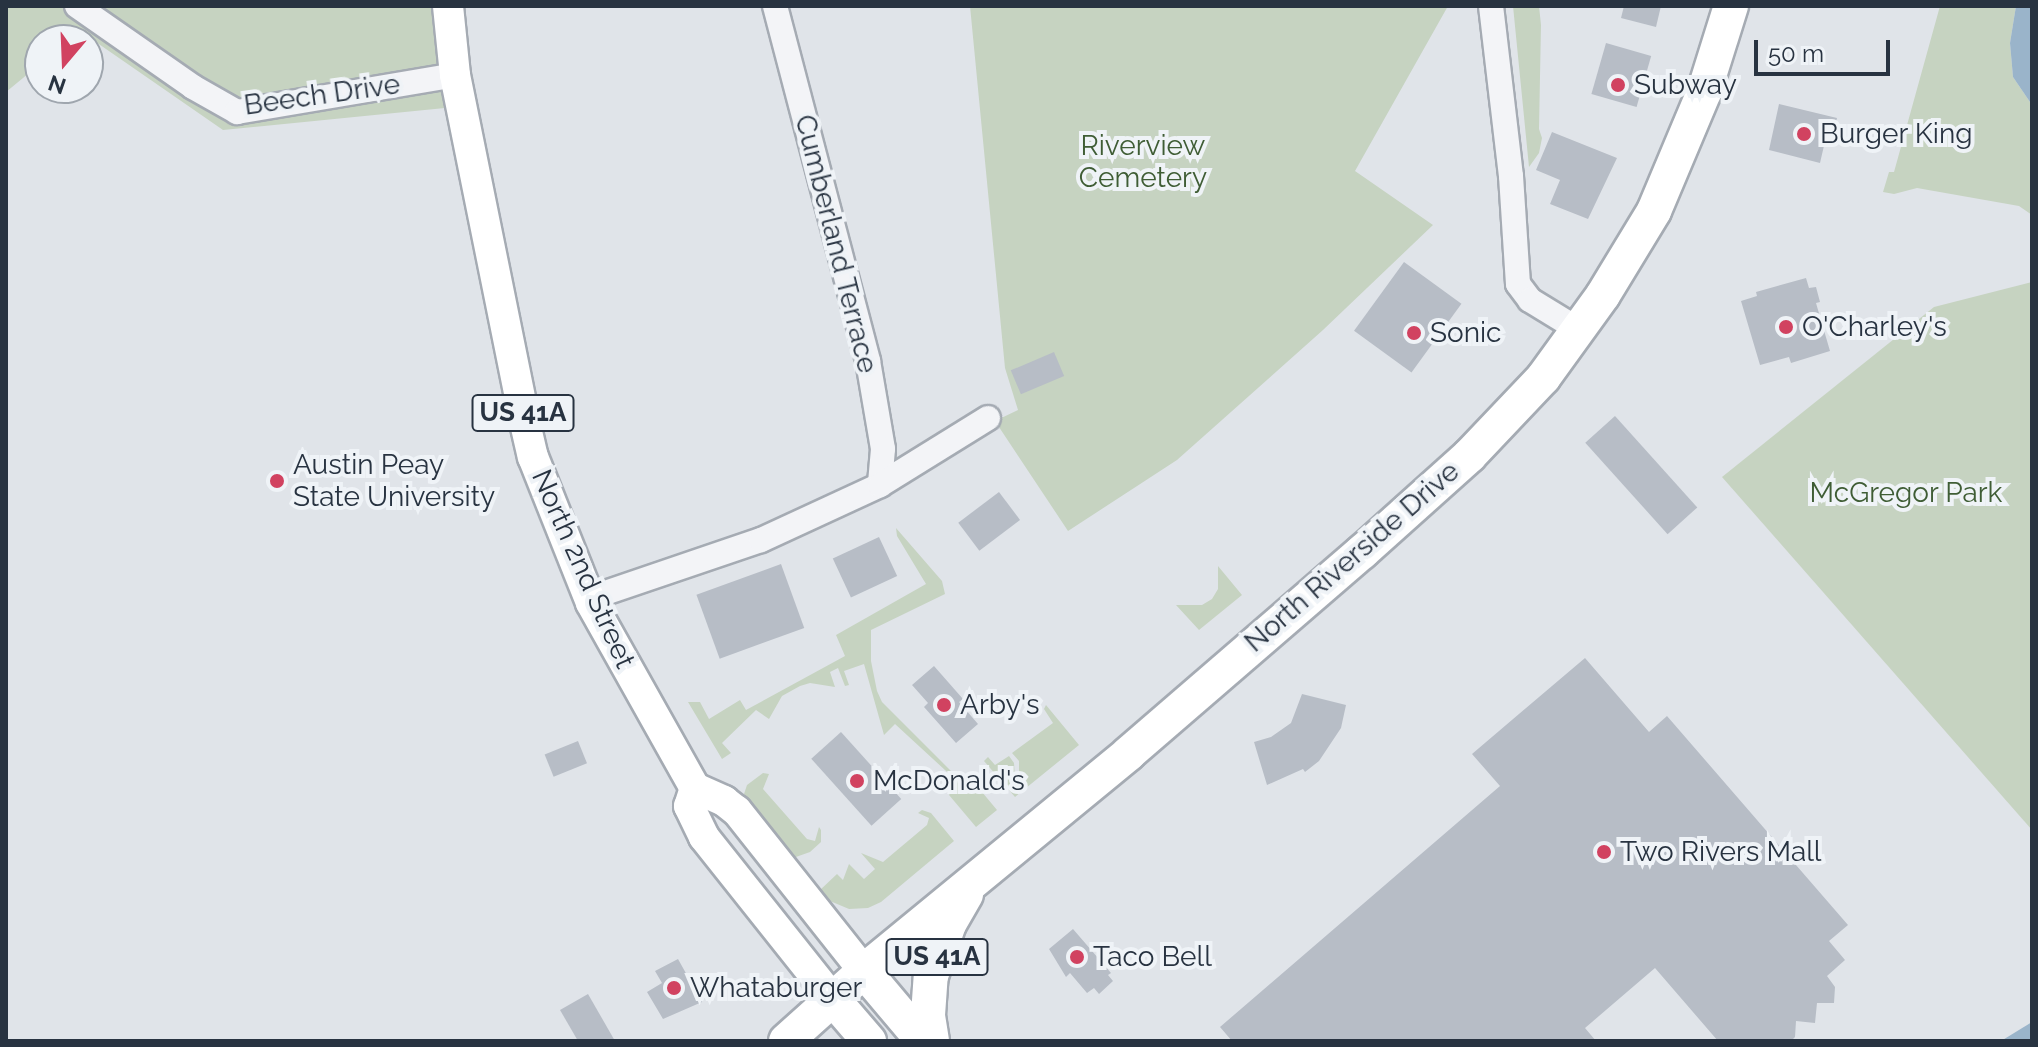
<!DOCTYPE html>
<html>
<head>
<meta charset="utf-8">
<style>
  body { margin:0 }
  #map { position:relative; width:2038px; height:1047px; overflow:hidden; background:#e0e4e9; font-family:Raleway,sans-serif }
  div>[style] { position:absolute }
  .green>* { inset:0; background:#c6d3c1 }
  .water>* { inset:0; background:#9ab4ca }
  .building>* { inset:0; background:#b7bdc6; transform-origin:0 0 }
  .roads { filter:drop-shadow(2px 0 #a5abb3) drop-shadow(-2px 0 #a5abb3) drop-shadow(0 2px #a5abb3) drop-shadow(0 -2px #a5abb3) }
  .minor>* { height:24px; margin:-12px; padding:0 12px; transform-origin:12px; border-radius:12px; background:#f3f4f7 }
  .major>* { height:30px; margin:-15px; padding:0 15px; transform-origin:15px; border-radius:15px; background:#fff }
  .highway>* { height:34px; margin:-17px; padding:0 17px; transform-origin:17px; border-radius:17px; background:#fff }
  .dots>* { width:22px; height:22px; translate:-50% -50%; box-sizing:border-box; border:4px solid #eff3f7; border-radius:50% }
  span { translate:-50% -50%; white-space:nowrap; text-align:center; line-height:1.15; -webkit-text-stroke:8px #eff3f7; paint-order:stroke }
  .shield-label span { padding:2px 6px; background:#eff3f7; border:2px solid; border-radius:6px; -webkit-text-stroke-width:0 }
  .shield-label { font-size:26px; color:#283341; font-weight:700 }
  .poi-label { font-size:28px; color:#283341 }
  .left { translate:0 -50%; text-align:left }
  .street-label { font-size:28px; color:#283341 }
  .park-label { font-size:28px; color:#3f5d35 }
  .frame { position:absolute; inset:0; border:8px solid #283341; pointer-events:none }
  .north { position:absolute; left:24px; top:24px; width:80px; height:80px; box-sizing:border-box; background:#eff3f7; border:2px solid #9fa6ae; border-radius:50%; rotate:199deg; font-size:22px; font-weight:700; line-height:32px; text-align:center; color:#283341 }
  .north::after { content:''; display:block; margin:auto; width:28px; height:36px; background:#d14260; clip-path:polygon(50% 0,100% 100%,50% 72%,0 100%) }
  .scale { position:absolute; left:1754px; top:40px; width:136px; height:36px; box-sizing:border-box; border:4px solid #283341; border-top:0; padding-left:10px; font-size:24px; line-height:28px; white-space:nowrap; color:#283341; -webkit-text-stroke:6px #eff3f7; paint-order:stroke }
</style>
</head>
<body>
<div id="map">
  <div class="green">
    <i style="clip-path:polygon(6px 6px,455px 6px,465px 106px,223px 130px,80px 31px,69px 40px,40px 40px,40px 64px,6px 92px)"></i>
    <i style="clip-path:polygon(970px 6px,1448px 6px,1355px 171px,1433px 225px,1323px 330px,1177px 460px,1068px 531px,995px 421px,1018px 410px,1005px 368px)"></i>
    <i style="clip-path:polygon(1513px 6px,1539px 6px,1541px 25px,1539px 129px,1542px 138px,1539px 153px,1529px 167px)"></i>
    <i style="clip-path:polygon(1940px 6px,2016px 6px,2010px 43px,2013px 77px,2032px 105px,2032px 215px,2019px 206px,1917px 188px,1894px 194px,1883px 192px,1889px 172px,1894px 172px)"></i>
    <i style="clip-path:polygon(2032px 282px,2032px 830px,1722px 477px,1934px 307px)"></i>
    <i style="clip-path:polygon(896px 528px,942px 581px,945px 594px,871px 630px,871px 661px,877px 691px,882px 702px,954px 774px,972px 780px,997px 810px,976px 827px,949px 795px,958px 782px,895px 724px,884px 735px,864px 664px,844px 671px,849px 685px,845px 686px,838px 668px,830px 672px,835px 687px,810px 683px,800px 686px,782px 696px,769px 719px,756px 710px,722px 743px,731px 753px,722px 759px,688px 702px,700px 702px,709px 719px,740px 700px,746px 710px,845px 656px,836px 635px,926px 584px,897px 536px)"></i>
    <i style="clip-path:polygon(1218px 566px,1242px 595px,1199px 630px,1176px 605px,1202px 605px,1212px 599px,1218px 589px)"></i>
    <i style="clip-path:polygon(1046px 705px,1079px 745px,1026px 788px,1019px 778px,1019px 761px,1012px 753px,1053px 723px,1044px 709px)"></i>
    <i style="clip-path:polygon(1009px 756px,1014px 763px,1015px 779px,1023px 790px,1015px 797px,984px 761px,988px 757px,995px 765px)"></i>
    <i style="clip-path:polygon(763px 773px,769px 774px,763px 789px,807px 839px,815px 841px,819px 827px,821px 830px,821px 842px,810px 852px,793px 858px,744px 794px,747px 785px)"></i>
    <i style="clip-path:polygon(922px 810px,931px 813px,954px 841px,881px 902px,868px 908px,849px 909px,830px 901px,819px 891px,837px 874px,843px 880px,849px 864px,864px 879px,875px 869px,861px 853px,883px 862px,927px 825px,929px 818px,918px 813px)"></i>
  </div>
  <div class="water">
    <i style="clip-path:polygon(2016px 6px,2032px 6px,2032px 105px,2013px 77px,2010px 43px)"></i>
    <i style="clip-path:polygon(2032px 1022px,2032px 1041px,2001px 1041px)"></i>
  </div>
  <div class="building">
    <i style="clip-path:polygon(1624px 6px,1661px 6px,1656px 27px,1621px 18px)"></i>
    <i style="left:1606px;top:43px;width:47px;height:53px;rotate:16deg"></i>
    <i style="clip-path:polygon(1779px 104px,1837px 118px,1832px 138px,1826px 137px,1820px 163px,1769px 150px)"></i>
    <i style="clip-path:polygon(1552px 132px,1617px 158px,1588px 219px,1550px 204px,1560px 180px,1536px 170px)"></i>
    <i style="left:1404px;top:262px;width:71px;height:85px;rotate:36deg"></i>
    <i style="clip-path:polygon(1806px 278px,1809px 288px,1816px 287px,1820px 302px,1816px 303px,1830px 351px,1791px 363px,1789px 357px,1760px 365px,1741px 301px,1757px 296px,1756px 292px)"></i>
    <i style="left:1054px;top:352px;width:26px;height:47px;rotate:67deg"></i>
    <i style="left:1615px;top:416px;width:123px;height:40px;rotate:48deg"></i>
    <i style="left:999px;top:492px;width:35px;height:51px;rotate:53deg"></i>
    <i style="left:879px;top:537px;width:43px;height:51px;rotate:65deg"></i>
    <i style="left:781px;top:564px;width:68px;height:90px;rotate:70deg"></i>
    <i style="clip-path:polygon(1585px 658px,1649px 732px,1667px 716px,1848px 925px,1829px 941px,1845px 960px,1827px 976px,1835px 987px,1834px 1003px,1817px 1003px,1815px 1023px,1796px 1021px,1795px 1037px,1791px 1041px,1718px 1041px,1655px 968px,1585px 1028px,1596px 1041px,1232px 1041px,1220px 1027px,1500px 786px,1472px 754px)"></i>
    <i style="clip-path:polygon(934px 666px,963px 699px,959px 702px,978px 724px,956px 743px,924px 707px,928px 703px,912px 685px)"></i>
    <i style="clip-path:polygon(1302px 694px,1346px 705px,1341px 728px,1319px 761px,1305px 772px,1303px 769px,1267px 785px,1254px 742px,1271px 737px,1291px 723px)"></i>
    <i style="left:841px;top:732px;width:90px;height:40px;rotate:48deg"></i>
    <i style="left:578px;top:741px;width:24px;height:36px;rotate:68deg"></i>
    <i style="clip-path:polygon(1073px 929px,1111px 973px,1108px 975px,1113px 981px,1099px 994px,1094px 988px,1087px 993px,1070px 973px,1066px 977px,1049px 949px)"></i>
    <i style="clip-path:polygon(678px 959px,702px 1002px,663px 1019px,647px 992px,662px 983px,655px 971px)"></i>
    <i style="clip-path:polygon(588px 994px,615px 1041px,578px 1041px,560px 1010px)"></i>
  </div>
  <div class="roads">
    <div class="minor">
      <i style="left:77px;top:6px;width:141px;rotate:34.9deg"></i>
      <i style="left:193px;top:87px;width:51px;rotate:29.6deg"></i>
      <i style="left:237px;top:112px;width:221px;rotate:-9.6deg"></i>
      <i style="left:775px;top:6px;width:367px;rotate:75.3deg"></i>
      <i style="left:868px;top:361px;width:89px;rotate:80.3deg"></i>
      <i style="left:883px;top:449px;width:36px;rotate:95deg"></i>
      <i style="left:1491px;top:6px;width:171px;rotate:83.3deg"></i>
      <i style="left:1511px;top:176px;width:108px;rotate:86.3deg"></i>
      <i style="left:1518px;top:284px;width:20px;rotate:53deg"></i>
      <i style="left:1530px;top:300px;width:57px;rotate:31.5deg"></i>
      <i style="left:591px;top:603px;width:17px;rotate:-36deg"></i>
      <i style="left:605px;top:593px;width:165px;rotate:-18.8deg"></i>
      <i style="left:761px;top:540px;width:131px;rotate:-24.8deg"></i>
      <i style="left:880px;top:485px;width:127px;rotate:-31.8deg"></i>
    </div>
    <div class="major">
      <i style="left:448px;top:6px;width:69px;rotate:84.2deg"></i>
      <i style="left:455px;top:75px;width:355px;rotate:78.6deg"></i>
      <i style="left:525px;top:423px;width:35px;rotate:77deg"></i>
      <i style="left:533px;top:457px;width:157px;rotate:68.3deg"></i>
      <i style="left:591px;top:603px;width:212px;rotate:60.7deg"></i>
      <i style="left:695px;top:788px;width:32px;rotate:24deg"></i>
      <i style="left:724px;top:801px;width:16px;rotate:38deg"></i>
      <i style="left:737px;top:811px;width:204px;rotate:51.6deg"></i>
      <i style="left:695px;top:788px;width:19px;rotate:108deg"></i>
      <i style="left:689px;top:806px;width:34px;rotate:64deg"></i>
      <i style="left:704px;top:837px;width:206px;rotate:51.5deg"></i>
    </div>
    <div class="highway">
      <i style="left:864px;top:971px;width:92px;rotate:49.9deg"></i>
      <i style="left:832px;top:998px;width:57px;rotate:49.3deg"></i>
      <i style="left:786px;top:1041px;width:105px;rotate:-41.9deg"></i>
      <i style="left:864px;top:971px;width:343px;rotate:-39.4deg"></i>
      <i style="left:1129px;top:753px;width:308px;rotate:-40.8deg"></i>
      <i style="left:1362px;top:552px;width:144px;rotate:-41.9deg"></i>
      <i style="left:1469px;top:456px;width:108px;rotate:-46.5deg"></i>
      <i style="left:1543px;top:378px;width:102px;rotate:-54.1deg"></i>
      <i style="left:1603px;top:295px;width:98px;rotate:-58.7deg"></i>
      <i style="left:1654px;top:211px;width:129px;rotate:-67.2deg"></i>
      <i style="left:1704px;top:92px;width:90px;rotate:-72.6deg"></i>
      <i style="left:932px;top:1041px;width:26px;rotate:-99deg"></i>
      <i style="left:928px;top:1015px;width:39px;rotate:-86deg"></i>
      <i style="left:931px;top:976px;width:55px;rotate:-70.9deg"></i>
      <i style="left:949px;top:924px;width:34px;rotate:-60deg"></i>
    </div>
  </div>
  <div class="dots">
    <i style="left:1618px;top:85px;background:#d14260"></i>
    <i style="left:1804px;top:134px;background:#d14260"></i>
    <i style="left:1786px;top:327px;background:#d14260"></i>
    <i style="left:1414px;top:333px;background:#d14260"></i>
    <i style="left:277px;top:481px;background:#d14260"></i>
    <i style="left:944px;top:705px;background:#d14260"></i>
    <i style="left:857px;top:781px;background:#d14260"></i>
    <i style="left:1604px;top:852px;background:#d14260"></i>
    <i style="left:1077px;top:957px;background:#d14260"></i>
    <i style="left:674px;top:988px;background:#d14260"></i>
  </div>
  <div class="shield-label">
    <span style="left:523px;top:413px">US 41A</span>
    <span style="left:937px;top:957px">US 41A</span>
  </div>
  <div class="poi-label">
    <span class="left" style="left:1634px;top:85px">Subway</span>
    <span class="left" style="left:1820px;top:134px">Burger King</span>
    <span class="left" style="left:1802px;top:327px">O'Charley's</span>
    <span class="left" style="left:1430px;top:333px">Sonic</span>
    <span class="left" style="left:293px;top:481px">Austin Peay<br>State University</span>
    <span class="left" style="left:960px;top:705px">Arby's</span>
    <span class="left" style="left:873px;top:781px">McDonald's</span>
    <span class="left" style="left:1620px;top:852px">Two Rivers Mall</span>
    <span class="left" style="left:1093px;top:957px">Taco Bell</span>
    <span class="left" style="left:690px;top:988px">Whataburger</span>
  </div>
  <div class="street-label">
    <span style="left:322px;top:95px;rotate:-8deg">Beech Drive</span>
    <span style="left:836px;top:244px;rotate:76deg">Cumberland Terrace</span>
    <span style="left:1352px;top:557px;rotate:-41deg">North Riverside Drive</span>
    <span style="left:583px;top:569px;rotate:66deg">North 2nd Street</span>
  </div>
  <div class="park-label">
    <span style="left:1143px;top:162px">Riverview<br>Cemetery</span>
    <span style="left:1906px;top:493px">McGregor Park</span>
  </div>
  <div class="frame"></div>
  <div class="north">N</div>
  <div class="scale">50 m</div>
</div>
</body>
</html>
